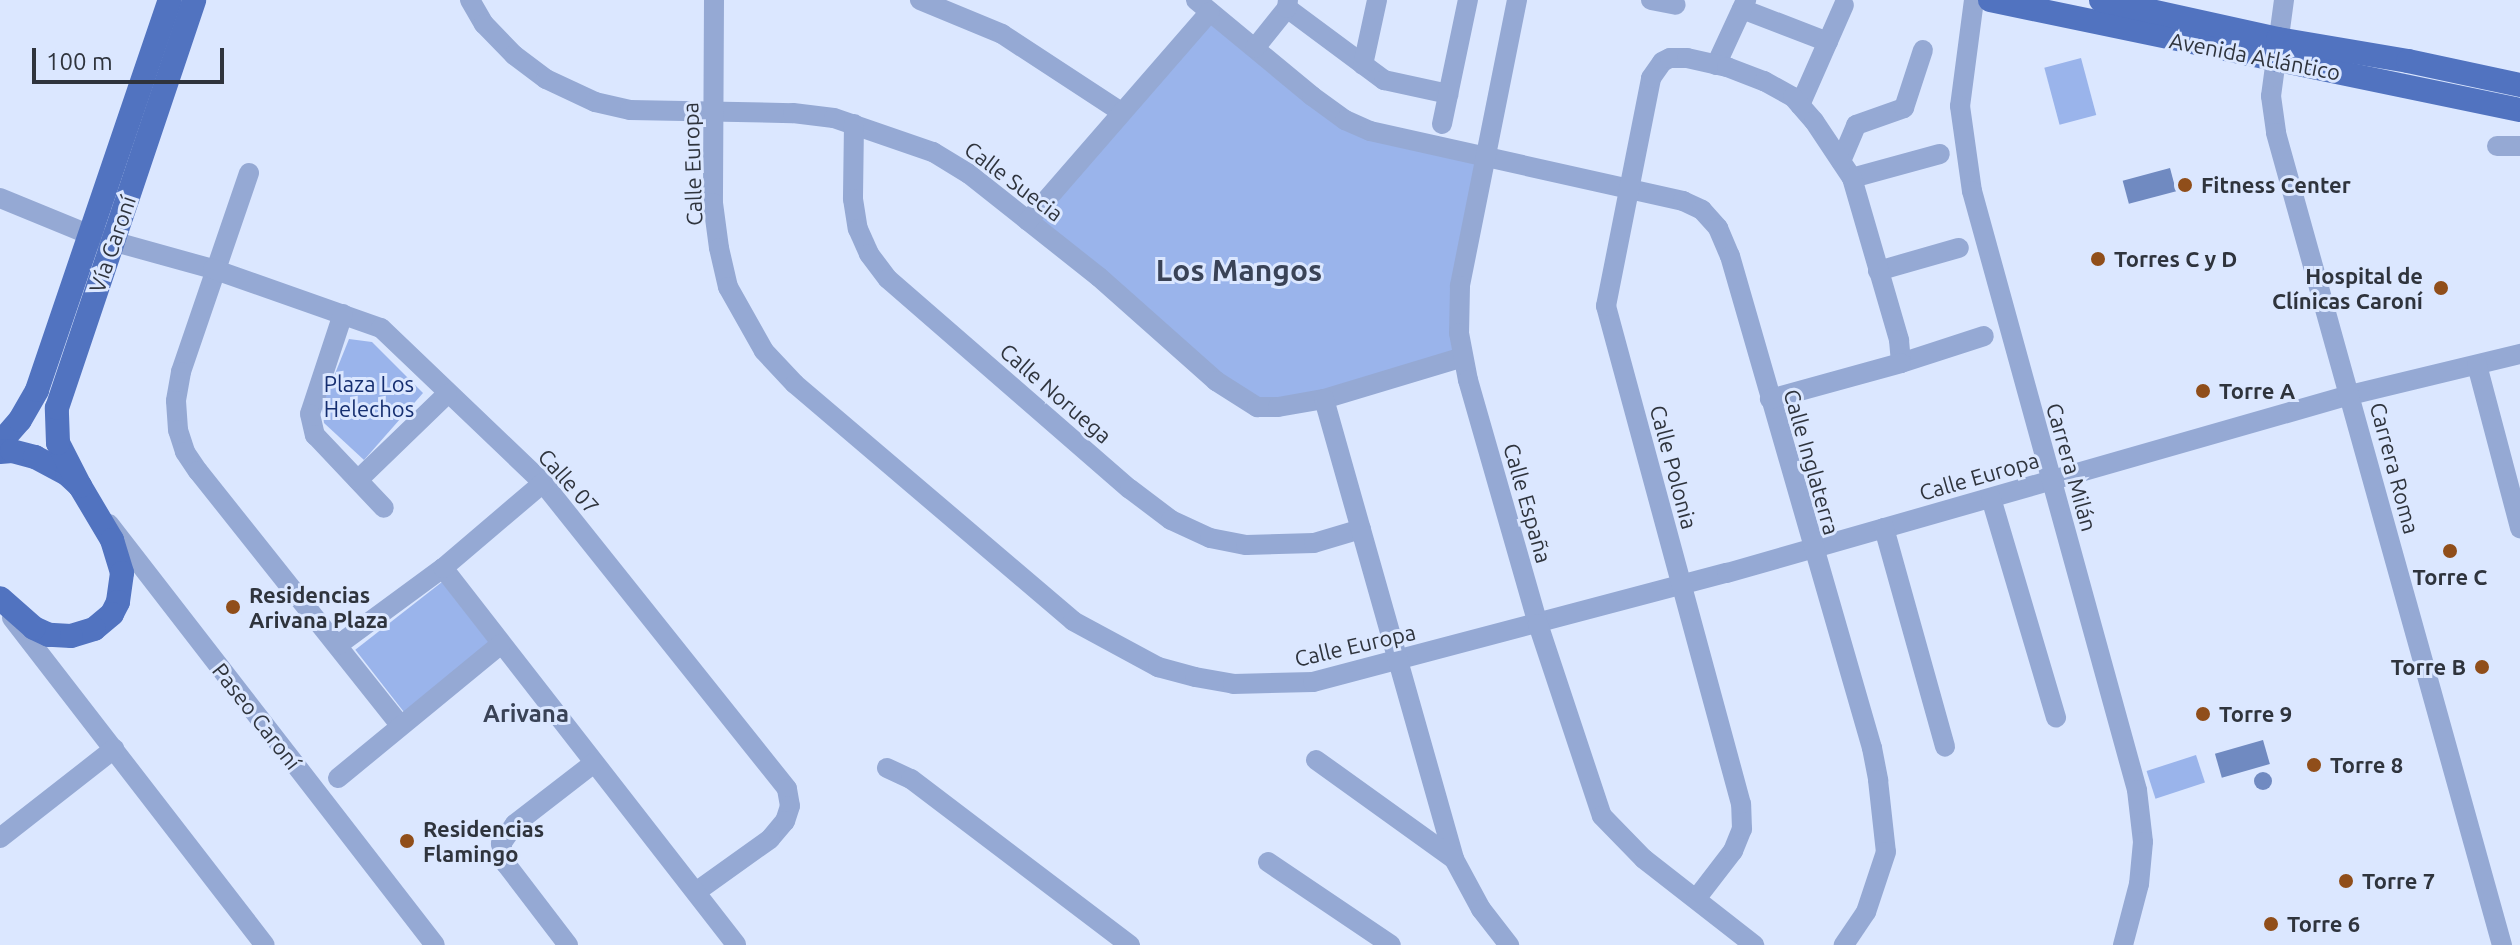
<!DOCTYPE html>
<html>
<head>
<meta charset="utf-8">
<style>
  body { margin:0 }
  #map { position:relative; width:2520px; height:945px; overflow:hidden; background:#dbe7ff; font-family:Ubuntu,sans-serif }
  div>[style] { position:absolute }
  .green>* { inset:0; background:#9ab4eb; transform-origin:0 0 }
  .water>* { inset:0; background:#708ac1; transform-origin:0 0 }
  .round { border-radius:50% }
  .minor>* { height:20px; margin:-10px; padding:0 10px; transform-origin:10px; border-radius:10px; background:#95a9d4 }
  .major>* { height:24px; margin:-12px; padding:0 12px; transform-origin:12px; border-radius:12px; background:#5173c0 }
  .dots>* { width:22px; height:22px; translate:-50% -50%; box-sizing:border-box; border:4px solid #dbe7ff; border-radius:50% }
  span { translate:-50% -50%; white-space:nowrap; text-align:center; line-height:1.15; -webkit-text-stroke:6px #dbe7ff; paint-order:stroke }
  .street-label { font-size:22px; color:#2f343d }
  .poi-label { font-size:22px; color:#2f343d; font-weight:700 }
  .left { translate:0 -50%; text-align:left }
  .right { translate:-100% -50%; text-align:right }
  .park-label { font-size:22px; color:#152e70 }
  .neighbourhood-label { font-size:24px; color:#3a4357; font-weight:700 }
  .district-label { font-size:30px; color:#3a4357; font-weight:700 }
  .scale { position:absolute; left:32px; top:48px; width:192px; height:36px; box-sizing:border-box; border:4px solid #2f343d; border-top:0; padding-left:10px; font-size:24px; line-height:28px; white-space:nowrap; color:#2f343d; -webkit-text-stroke:6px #dbe7ff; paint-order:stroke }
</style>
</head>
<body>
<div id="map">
  <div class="green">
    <i style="clip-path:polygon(1210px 12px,1345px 120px,1485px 155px,1466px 242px,1463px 357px,1257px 407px,1028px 221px)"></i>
    <i style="left:2081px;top:58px;width:59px;height:38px;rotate:75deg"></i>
    <i style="clip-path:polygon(349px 339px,372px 342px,423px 393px,364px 460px,324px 423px,322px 406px)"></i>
    <i style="left:442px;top:582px;width:79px;height:110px;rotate:52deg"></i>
    <i style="left:2196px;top:755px;width:29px;height:52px;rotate:72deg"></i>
  </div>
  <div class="water">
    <i style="left:2170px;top:168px;width:24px;height:49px;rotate:75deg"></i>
    <i style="left:2263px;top:740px;width:25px;height:50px;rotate:74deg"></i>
    <i class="round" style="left:2254px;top:772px;width:18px;height:18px"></i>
  </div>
  <div class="minor">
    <i style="left:470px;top:0;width:28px;rotate:60deg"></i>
    <i style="left:484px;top:24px;width:43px;rotate:45.9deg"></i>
    <i style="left:514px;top:55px;width:40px;rotate:37deg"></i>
    <i style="left:546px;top:79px;width:54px;rotate:25.1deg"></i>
    <i style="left:595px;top:102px;width:36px;rotate:13deg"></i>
    <i style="left:630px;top:110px;width:163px;rotate:1.1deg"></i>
    <i style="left:793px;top:113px;width:41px;rotate:7deg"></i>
    <i style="left:834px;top:118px;width:105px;rotate:19deg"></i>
    <i style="left:933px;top:152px;width:42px;rotate:31.4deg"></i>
    <i style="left:969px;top:174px;width:166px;rotate:38.4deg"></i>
    <i style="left:1099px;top:277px;width:157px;rotate:41.6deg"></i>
    <i style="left:1216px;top:381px;width:49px;rotate:32.4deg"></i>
    <i style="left:1257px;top:407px;width:21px"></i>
    <i style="left:1278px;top:407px;width:47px;rotate:-9.9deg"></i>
    <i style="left:1324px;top:399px;width:145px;rotate:-16.8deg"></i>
    <i style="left:714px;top:0;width:203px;rotate:90.3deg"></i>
    <i style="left:713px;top:203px;width:45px;rotate:82.4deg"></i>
    <i style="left:719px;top:248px;width:40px;rotate:77deg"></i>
    <i style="left:728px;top:287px;width:73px;rotate:60.6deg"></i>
    <i style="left:764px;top:351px;width:45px;rotate:46.8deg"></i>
    <i style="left:795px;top:384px;width:365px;rotate:40.4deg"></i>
    <i style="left:1073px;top:621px;width:97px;rotate:28.4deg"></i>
    <i style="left:1158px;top:667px;width:38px;rotate:15deg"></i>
    <i style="left:1195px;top:677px;width:39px;rotate:10deg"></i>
    <i style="left:1233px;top:684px;width:80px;rotate:-1.4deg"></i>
    <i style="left:1313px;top:682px;width:428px;rotate:-14.8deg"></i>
    <i style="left:1727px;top:573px;width:648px;rotate:-15.95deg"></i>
    <i style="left:2350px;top:395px;width:175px;rotate:-13.6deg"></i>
    <i style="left:920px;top:0;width:89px;rotate:22.5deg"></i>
    <i style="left:1002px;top:34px;width:142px;rotate:33.2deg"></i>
    <i style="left:1196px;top:0;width:151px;rotate:39.6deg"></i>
    <i style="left:1312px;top:96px;width:41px;rotate:36deg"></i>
    <i style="left:1345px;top:120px;width:27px;rotate:24deg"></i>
    <i style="left:1370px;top:131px;width:321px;rotate:12.6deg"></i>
    <i style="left:1683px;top:201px;width:21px;rotate:25deg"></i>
    <i style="left:1702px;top:210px;width:24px;rotate:48deg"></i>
    <i style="left:1718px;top:228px;width:30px;rotate:67deg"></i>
    <i style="left:1730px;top:256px;width:512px;rotate:73.9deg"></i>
    <i style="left:1872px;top:748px;width:33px;rotate:79deg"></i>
    <i style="left:1878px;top:780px;width:72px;rotate:83.7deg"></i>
    <i style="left:1886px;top:852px;width:63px;rotate:108.4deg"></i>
    <i style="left:1866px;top:912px;width:40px;rotate:124deg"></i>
    <i style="left:1517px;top:0;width:292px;rotate:101.3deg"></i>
    <i style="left:1460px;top:286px;width:47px;rotate:91.2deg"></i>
    <i style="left:1459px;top:333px;width:48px;rotate:79.2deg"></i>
    <i style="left:1468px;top:380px;width:254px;rotate:74deg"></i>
    <i style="left:1538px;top:624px;width:202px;rotate:71.6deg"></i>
    <i style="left:1602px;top:816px;width:60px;rotate:45.7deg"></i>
    <i style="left:1644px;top:859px;width:140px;rotate:38deg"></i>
    <i style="left:1651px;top:0;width:25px;rotate:11deg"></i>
    <i style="left:1974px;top:0;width:107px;rotate:97.5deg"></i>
    <i style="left:1960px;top:106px;width:86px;rotate:82deg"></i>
    <i style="left:1972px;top:191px;width:621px;rotate:74.6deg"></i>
    <i style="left:2137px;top:790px;width:52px;rotate:83.4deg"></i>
    <i style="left:2143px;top:842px;width:42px;rotate:95.4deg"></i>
    <i style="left:2139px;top:884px;width:63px;rotate:104.7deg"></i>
    <i style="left:2284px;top:0;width:97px;rotate:97.7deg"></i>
    <i style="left:2271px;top:96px;width:37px;rotate:82deg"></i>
    <i style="left:2276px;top:133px;width:843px;rotate:74.45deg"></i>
    <i style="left:1287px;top:8px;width:121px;rotate:36.6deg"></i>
    <i style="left:1384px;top:80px;width:66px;rotate:12.3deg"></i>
    <i style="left:1742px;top:9px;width:92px;rotate:21deg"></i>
    <i style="left:1255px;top:48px;width:51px;rotate:-51.3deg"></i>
    <i style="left:1287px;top:8px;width:8px;rotate:-83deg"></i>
    <i style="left:1363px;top:65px;width:66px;rotate:-77.8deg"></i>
    <i style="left:1716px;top:65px;width:72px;rotate:-65.2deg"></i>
    <i style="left:1800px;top:105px;width:109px;rotate:-66.3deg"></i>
    <i style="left:854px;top:124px;width:75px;rotate:90.8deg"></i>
    <i style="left:853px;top:199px;width:30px;rotate:81deg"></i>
    <i style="left:858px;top:229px;width:27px;rotate:66deg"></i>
    <i style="left:869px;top:254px;width:31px;rotate:53deg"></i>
    <i style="left:888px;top:279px;width:320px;rotate:41deg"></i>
    <i style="left:1130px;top:489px;width:51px;rotate:37.1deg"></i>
    <i style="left:1171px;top:520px;width:43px;rotate:24.8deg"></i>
    <i style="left:1210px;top:538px;width:37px;rotate:11deg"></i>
    <i style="left:1246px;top:545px;width:68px;rotate:-1.7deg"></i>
    <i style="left:1314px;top:543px;width:49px;rotate:-16.6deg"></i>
    <i style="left:1442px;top:124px;width:127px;rotate:-78.2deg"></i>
    <i style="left:2497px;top:146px;width:23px"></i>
    <i style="left:1841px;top:161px;width:39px;rotate:-67deg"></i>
    <i style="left:1856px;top:125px;width:51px;rotate:-19.5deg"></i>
    <i style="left:1904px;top:108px;width:61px;rotate:-71.9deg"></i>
    <i style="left:249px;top:173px;width:210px;rotate:108.9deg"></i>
    <i style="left:181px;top:372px;width:29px;rotate:100deg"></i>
    <i style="left:176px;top:401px;width:29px;rotate:86deg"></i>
    <i style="left:178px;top:430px;width:23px;rotate:72deg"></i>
    <i style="left:185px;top:452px;width:23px;rotate:56deg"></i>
    <i style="left:198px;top:471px;width:323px;rotate:51.5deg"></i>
    <i style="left:1852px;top:178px;width:91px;rotate:-15.3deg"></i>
    <i style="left:0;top:198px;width:97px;rotate:22.3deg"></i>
    <i style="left:90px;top:235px;width:128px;rotate:15.5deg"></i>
    <i style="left:213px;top:269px;width:178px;rotate:19.4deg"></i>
    <i style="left:381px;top:328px;width:224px;rotate:43.7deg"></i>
    <i style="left:543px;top:483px;width:391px;rotate:51.4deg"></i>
    <i style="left:787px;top:789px;width:17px;rotate:80deg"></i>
    <i style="left:790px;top:806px;width:16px;rotate:108deg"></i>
    <i style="left:785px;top:821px;width:23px;rotate:130deg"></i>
    <i style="left:770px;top:839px;width:91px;rotate:144.4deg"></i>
    <i style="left:1028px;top:221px;width:277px;rotate:-49deg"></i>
    <i style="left:1878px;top:271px;width:84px;rotate:-15.9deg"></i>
    <i style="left:343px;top:314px;width:105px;rotate:108.3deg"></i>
    <i style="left:310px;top:414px;width:22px;rotate:77deg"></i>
    <i style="left:315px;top:435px;width:100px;rotate:46.6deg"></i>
    <i style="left:1901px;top:363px;width:87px;rotate:-18deg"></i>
    <i style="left:2477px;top:365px;width:169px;rotate:75.2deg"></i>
    <i style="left:1324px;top:399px;width:478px;rotate:74.2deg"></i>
    <i style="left:1454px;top:859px;width:57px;rotate:61.6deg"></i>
    <i style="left:1481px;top:909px;width:46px;rotate:52.1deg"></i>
    <i style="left:358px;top:480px;width:124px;rotate:-44deg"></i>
    <i style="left:1991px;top:498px;width:229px;rotate:73.5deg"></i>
    <i style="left:109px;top:524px;width:532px;rotate:52.25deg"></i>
    <i style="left:1884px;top:528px;width:227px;rotate:74.4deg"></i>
    <i style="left:443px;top:568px;width:477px;rotate:52.1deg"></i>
    <i style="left:12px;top:618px;width:413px;rotate:52.3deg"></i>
    <i style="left:338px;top:645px;width:130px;rotate:-36.3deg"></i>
    <i style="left:443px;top:568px;width:131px;rotate:-40.4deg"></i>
    <i style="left:1316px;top:760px;width:170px;rotate:35.7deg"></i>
    <i style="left:887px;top:768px;width:26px;rotate:25deg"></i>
    <i style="left:911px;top:779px;width:275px;rotate:37.2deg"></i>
    <i style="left:338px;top:778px;width:211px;rotate:-39.4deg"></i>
    <i style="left:0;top:838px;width:145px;rotate:-38deg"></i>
    <i style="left:1268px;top:862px;width:148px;rotate:34deg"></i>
    <i style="left:1696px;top:899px;width:61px;rotate:-52.4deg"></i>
    <i style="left:1733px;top:851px;width:24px;rotate:-68deg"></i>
    <i style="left:1742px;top:829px;width:25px;rotate:-92deg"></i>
    <i style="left:1741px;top:804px;width:516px;rotate:-105.17deg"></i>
    <i style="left:1606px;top:306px;width:232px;rotate:-78.8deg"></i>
    <i style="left:1651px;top:78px;width:19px;rotate:-55deg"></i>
    <i style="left:1662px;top:62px;width:9px;rotate:-27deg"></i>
    <i style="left:1670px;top:58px;width:17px"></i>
    <i style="left:1687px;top:58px;width:41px;rotate:12.7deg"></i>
    <i style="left:1727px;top:67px;width:40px;rotate:21deg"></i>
    <i style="left:1764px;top:81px;width:33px;rotate:29deg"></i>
    <i style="left:1793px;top:97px;width:32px;rotate:49deg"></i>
    <i style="left:1814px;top:121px;width:69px;rotate:56.3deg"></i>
    <i style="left:1852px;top:178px;width:169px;rotate:73.8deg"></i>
    <i style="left:1899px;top:340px;width:23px;rotate:85deg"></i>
    <i style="left:1901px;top:363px;width:136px;rotate:164.6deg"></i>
    <i style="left:568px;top:945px;width:102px;rotate:-127.4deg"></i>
    <i style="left:506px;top:864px;width:21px;rotate:-104deg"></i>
    <i style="left:501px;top:844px;width:24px;rotate:-55deg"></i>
    <i style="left:515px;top:824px;width:100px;rotate:-37.7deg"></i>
  </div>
  <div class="major">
    <i style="left:1990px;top:0;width:541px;rotate:11.73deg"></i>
    <i style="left:2101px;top:0;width:181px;rotate:12.4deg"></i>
    <i style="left:2278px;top:39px;width:132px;rotate:9.6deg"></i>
    <i style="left:2408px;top:61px;width:115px;rotate:12.1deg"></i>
    <i style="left:0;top:443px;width:30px;rotate:-49deg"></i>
    <i style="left:20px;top:420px;width:34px;rotate:-60deg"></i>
    <i style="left:37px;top:390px;width:412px;rotate:-71.2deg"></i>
    <i style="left:0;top:452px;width:12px;rotate:-5deg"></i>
    <i style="left:12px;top:451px;width:24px;rotate:15deg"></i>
    <i style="left:35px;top:457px;width:36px;rotate:28deg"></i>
    <i style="left:67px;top:474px;width:18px;rotate:43deg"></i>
    <i style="left:80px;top:486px;width:63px;rotate:59.3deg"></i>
    <i style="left:112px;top:540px;width:34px;rotate:73deg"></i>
    <i style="left:122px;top:573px;width:29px;rotate:98deg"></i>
    <i style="left:118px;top:602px;width:13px;rotate:117deg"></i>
    <i style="left:112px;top:614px;width:23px;rotate:140deg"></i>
    <i style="left:94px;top:629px;width:24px;rotate:163deg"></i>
    <i style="left:71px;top:636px;width:22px;rotate:-177deg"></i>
    <i style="left:49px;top:635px;width:17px;rotate:-155deg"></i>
    <i style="left:34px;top:628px;width:45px;rotate:-138.6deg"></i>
    <i style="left:80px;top:486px;width:48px;rotate:-117.1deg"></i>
    <i style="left:58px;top:443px;width:35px;rotate:-92deg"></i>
    <i style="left:57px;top:408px;width:430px;rotate:-71.4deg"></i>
  </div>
  <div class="dots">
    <i style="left:2185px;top:185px;background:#904e1a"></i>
    <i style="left:2098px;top:259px;background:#904e1a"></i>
    <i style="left:2441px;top:288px;background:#904e1a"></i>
    <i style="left:2203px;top:391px;background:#904e1a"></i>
    <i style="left:2450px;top:551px;background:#904e1a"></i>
    <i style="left:233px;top:607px;background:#904e1a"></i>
    <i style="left:2482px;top:667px;background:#904e1a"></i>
    <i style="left:2203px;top:714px;background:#904e1a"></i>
    <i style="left:2314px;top:765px;background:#904e1a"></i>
    <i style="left:407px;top:841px;background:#904e1a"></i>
    <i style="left:2346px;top:881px;background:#904e1a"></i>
    <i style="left:2271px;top:924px;background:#904e1a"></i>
  </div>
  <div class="street-label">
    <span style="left:2255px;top:56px;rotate:11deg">Avenida Atlántico</span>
    <span style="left:692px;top:164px;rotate:-92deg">Calle Europa</span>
    <span style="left:1014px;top:181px;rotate:37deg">Calle Suecia</span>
    <span style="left:112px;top:244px;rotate:-71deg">Vía Caroní</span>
    <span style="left:1056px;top:393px;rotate:41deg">Calle Noruega</span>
    <span style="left:1812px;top:462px;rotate:74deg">Calle Inglaterra</span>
    <span style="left:1674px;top:467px;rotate:75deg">Calle Polonia</span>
    <span style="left:2072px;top:467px;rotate:74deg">Carrera Milán</span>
    <span style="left:2395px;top:468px;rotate:75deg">Carrera Roma</span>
    <span style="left:1979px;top:476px;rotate:-16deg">Calle Europa</span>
    <span style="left:569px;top:481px;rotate:48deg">Calle 07</span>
    <span style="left:1528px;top:503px;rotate:74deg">Calle España</span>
    <span style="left:1355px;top:645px;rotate:-13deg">Calle Europa</span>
    <span style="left:257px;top:716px;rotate:52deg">Paseo Caroní</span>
  </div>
  <div class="poi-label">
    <span class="left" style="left:2201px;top:185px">Fitness Center</span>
    <span class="left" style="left:2114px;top:259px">Torres C y D</span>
    <span class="right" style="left:2423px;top:288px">Hospital de<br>Clínicas Caroní</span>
    <span class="left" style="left:2219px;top:391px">Torre A</span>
    <span style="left:2450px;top:577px">Torre C</span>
    <span class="left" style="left:249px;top:607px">Residencias<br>Arivana Plaza</span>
    <span class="right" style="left:2466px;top:667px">Torre B</span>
    <span class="left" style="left:2219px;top:714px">Torre 9</span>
    <span class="left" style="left:2330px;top:765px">Torre 8</span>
    <span class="left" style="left:423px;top:841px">Residencias<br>Flamingo</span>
    <span class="left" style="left:2362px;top:881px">Torre 7</span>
    <span class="left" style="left:2287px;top:924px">Torre 6</span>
  </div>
  <div class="park-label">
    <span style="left:369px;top:396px">Plaza Los<br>Helechos</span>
  </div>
  <div class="neighbourhood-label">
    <span style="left:526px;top:714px">Arivana</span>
  </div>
  <div class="district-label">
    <span style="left:1239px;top:270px">Los Mangos</span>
  </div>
  <div class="scale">100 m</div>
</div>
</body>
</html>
